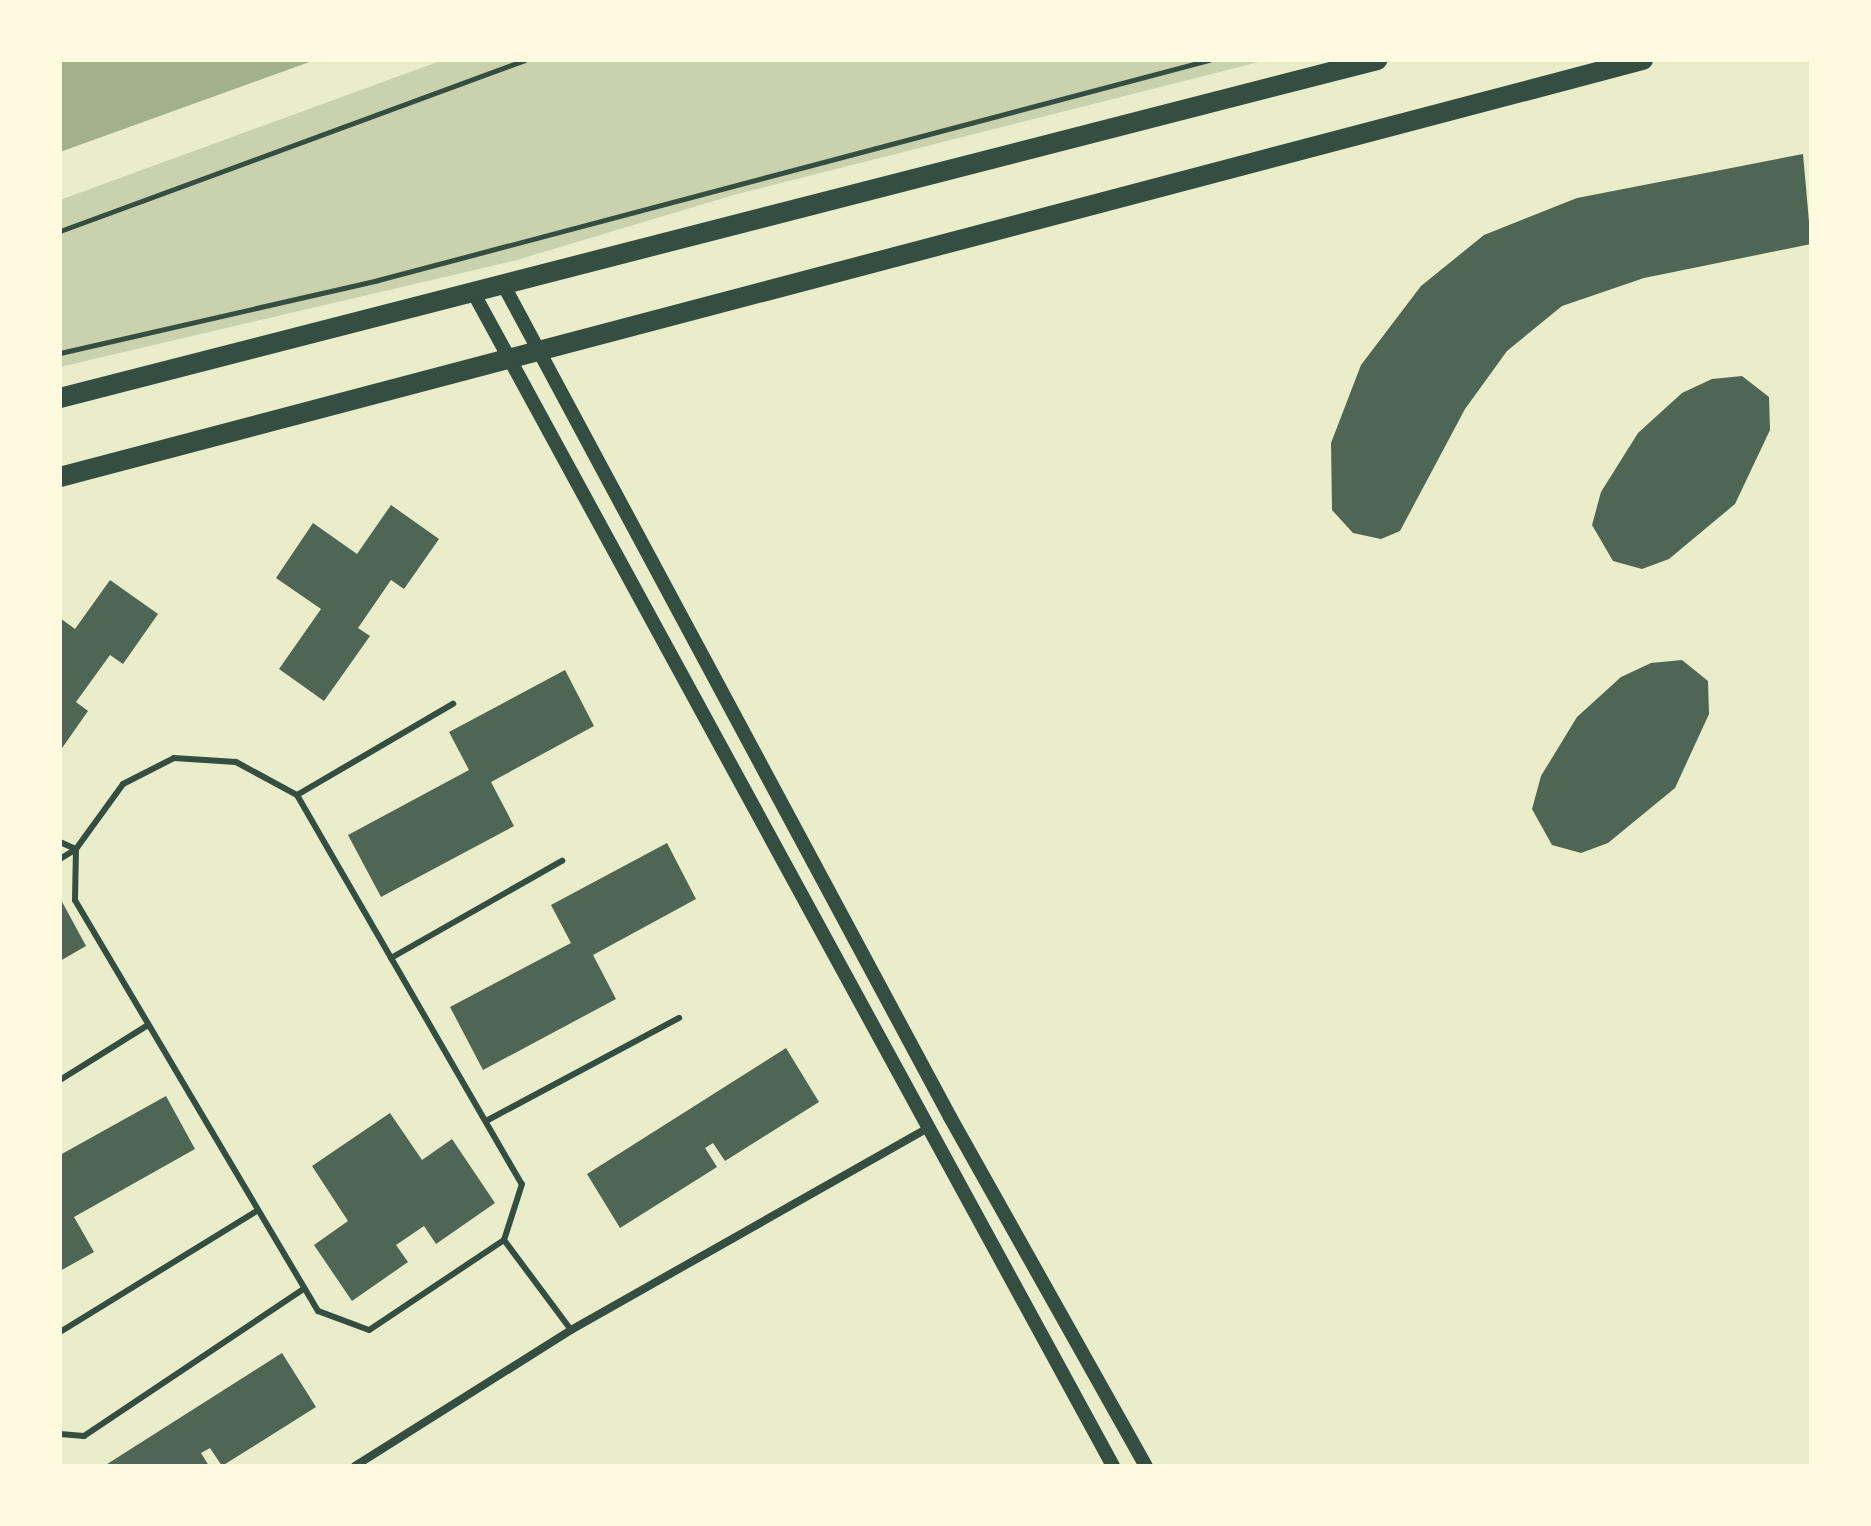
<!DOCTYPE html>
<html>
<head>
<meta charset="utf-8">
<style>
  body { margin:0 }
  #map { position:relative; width:1871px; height:1526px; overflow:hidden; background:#e9edc9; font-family:Mulish,sans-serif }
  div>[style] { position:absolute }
  .green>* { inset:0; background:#cad2ad }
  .water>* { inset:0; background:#a3b18a }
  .building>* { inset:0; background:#4f6655 }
  .path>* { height:5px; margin:-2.5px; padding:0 2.5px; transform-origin:2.5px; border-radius:2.5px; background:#344e41 }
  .service>* { height:6px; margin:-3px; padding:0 3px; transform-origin:3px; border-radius:3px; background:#344e41 }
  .minor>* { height:8px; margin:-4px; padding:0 4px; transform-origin:4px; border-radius:4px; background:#344e41 }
  .tertiary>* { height:14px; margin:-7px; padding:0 7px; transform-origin:7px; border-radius:7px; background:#344e41 }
  .primary>* { height:20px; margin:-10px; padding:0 10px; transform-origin:10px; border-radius:10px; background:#344e41 }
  span { translate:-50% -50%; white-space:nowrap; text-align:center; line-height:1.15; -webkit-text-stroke:8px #fefae0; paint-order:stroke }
  .frame { position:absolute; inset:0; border:62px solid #fefae0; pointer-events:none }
</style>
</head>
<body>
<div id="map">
  <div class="green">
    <i style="clip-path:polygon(443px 60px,1267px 60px,737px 194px,517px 260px,60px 367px,60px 200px)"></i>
  </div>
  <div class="water">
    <i style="clip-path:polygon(60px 60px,315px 60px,60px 152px)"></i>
  </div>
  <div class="building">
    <i style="clip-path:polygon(1803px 154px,1811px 244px,1644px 278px,1562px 306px,1507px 351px,1465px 409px,1400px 531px,1381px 539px,1353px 533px,1332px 510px,1331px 443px,1361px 365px,1421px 286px,1484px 235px,1577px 198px)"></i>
    <i style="clip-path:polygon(1742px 376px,1769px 397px,1770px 430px,1735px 504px,1669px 559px,1642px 569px,1613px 561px,1592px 525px,1601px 492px,1638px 433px,1682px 393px,1712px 379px)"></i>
    <i style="clip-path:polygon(391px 505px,439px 539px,404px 589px,391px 580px,358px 628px,370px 636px,324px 701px,279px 669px,321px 609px,276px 578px,313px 523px,357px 554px)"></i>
    <i style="clip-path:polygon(110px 580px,158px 614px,123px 664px,110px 655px,76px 702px,88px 711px,60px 751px,60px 618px,75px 629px)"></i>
    <i style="clip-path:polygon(1682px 660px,1708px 681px,1709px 714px,1675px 788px,1608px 843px,1581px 853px,1552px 845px,1532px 809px,1541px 776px,1577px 717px,1621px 677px,1651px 663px)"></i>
    <i style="clip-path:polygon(565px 670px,594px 726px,491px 782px,514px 826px,381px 897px,348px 835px,469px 770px,449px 732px)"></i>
    <i style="clip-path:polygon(667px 843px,696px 899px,593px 955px,616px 999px,483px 1070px,450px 1007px,571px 943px,551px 905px)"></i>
    <i style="clip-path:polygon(60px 898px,86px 946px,60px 961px)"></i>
    <i style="clip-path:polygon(786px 1048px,819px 1102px,725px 1161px,713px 1143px,705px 1148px,717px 1167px,620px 1228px,587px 1174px)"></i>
    <i style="clip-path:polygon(166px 1096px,195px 1149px,74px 1217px,94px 1252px,60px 1271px,60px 1155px)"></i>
    <i style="clip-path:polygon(390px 1113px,422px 1160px,452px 1139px,495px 1203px,436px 1244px,424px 1226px,396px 1245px,408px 1262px,352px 1301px,314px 1245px,348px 1221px,312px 1166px)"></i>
    <i style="clip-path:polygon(282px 1353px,316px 1407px,222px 1466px,210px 1448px,201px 1453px,209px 1466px,104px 1466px)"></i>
  </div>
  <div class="path">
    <i style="left:60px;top:231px;width:495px;rotate:-20.2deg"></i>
    <i style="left:60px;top:353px;width:326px;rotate:-12.9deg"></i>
    <i style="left:378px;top:280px;width:860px;rotate:-14.83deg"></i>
  </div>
  <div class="service">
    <i style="left:297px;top:795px;width:181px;rotate:-30.3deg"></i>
    <i style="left:60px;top:842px;width:17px;rotate:24deg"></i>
    <i style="left:60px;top:859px;width:19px;rotate:-32deg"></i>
    <i style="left:391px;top:958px;width:197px;rotate:-29.6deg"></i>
    <i style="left:60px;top:1080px;width:104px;rotate:-32deg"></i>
    <i style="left:486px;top:1121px;width:219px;rotate:-28.1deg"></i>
    <i style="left:504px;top:1240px;width:162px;rotate:146.3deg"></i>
    <i style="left:369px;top:1330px;width:54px;rotate:-159.6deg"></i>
    <i style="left:318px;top:1311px;width:477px;rotate:-120.6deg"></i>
    <i style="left:75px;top:900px;width:51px;rotate:-88.9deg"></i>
    <i style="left:76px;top:849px;width:80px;rotate:-54.1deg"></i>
    <i style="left:123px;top:784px;width:57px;rotate:-27deg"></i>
    <i style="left:174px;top:758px;width:62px;rotate:3.7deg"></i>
    <i style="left:236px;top:762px;width:69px;rotate:28.4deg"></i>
    <i style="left:297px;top:795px;width:449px;rotate:60deg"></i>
    <i style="left:522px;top:1184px;width:59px;rotate:107.8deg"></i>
    <i style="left:504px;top:1240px;width:112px;rotate:53.3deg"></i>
    <i style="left:60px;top:1332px;width:229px;rotate:-31.6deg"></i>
    <i style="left:60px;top:1434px;width:24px;rotate:5deg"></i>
    <i style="left:84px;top:1436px;width:265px;rotate:-33.8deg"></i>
  </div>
  <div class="minor">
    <i style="left:355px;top:1466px;width:255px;rotate:-32.2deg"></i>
    <i style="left:571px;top:1330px;width:406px;rotate:-29.5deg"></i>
  </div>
  <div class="tertiary">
    <i style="left:503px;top:284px;width:945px;rotate:61.78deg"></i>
    <i style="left:950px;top:1117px;width:400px;rotate:60.7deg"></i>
    <i style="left:473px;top:292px;width:1337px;rotate:61.4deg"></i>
  </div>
  <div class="primary">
    <i style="left:60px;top:398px;width:1360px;rotate:-14.39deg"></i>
    <i style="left:60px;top:477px;width:1637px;rotate:-14.76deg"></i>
  </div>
  <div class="frame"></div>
</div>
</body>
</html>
